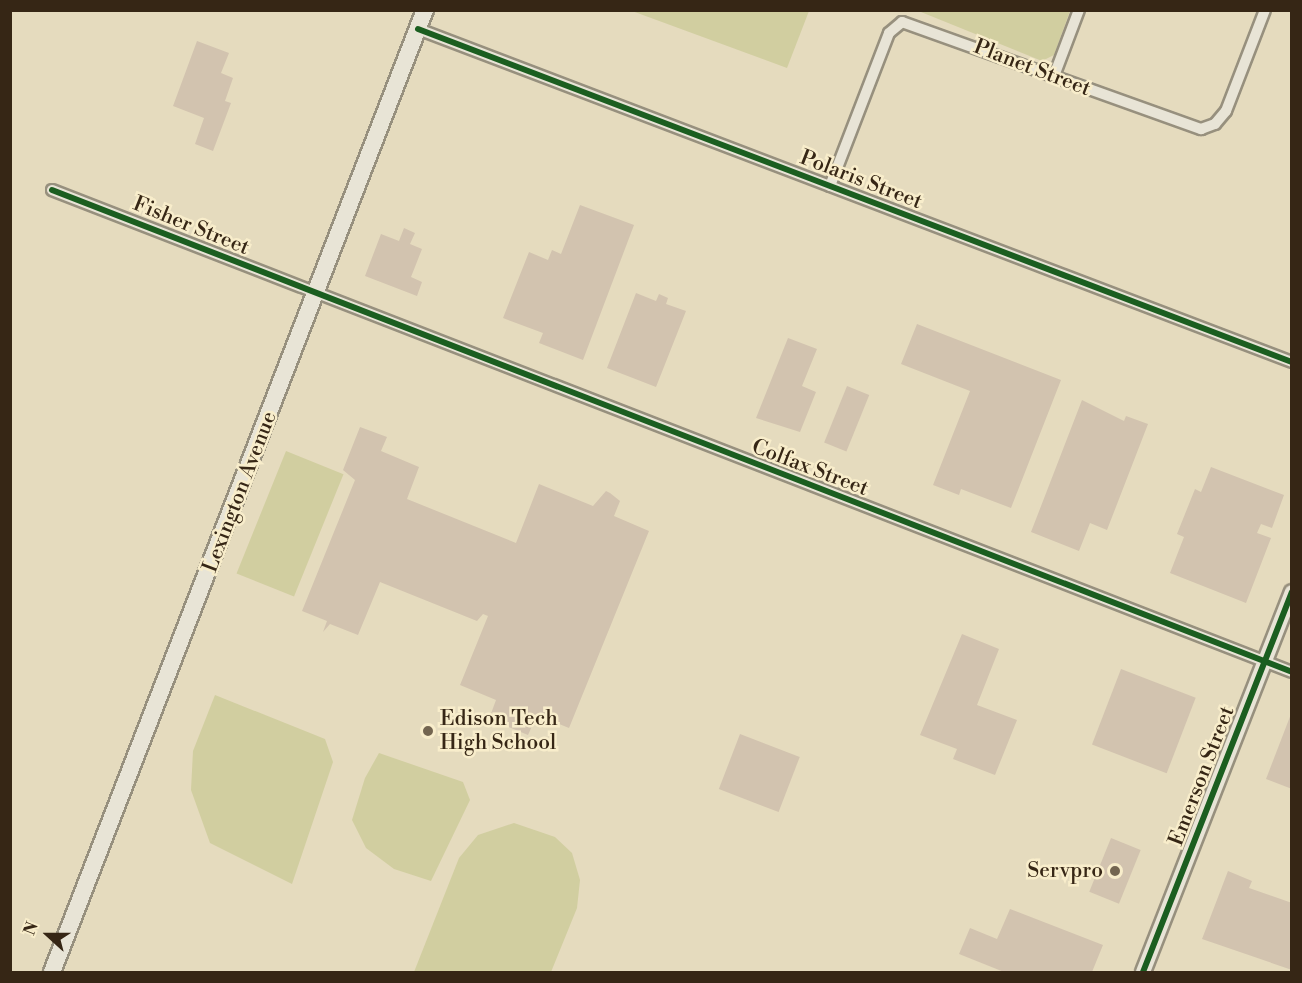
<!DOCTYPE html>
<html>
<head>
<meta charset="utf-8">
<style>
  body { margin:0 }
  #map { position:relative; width:1302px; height:983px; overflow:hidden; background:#e5dbbe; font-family:"Libre Bodoni",serif }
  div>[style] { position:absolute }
  .green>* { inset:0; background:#d1cea0; transform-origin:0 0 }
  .building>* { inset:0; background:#d2c3af; transform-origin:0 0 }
  .roads { filter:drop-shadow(2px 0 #97907e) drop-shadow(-2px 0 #97907e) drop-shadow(0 2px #97907e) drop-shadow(0 -2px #97907e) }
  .minor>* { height:10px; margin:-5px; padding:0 5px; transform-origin:5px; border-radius:5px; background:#e8e4d6 }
  .tertiary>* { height:14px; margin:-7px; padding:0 7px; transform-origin:7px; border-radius:7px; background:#e8e4d6 }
  .secondary>* { height:16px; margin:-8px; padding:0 8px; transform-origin:8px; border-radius:8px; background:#e8e4d6 }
  .cycleway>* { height:6px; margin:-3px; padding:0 3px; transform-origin:3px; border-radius:3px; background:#1b5e20 }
  .dots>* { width:16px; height:16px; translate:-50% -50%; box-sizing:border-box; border:3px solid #f8edcb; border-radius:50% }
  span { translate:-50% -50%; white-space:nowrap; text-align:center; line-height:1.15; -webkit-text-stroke:5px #f8edcb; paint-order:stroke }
  .street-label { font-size:21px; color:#362615 }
  .poi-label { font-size:21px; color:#362615 }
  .left { translate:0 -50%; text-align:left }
  .right { translate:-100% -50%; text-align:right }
  .frame { position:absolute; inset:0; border:12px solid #362615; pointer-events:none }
  .north { position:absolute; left:18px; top:905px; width:60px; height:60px; -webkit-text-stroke:4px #f8edcb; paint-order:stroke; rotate:291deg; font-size:16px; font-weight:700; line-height:24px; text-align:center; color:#362615 }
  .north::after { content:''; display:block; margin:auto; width:21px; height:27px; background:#362615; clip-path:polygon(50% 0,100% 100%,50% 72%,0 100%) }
</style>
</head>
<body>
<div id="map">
  <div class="green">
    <i style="clip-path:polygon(916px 10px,1070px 10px,1070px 11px,1054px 55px,1042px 61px)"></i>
    <i style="clip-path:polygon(632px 11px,809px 11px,787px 68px)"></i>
    <i style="left:286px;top:451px;width:62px;height:132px;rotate:22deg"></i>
    <i style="clip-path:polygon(215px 695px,325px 739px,333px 762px,292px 884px,210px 843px,191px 790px,193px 751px)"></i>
    <i style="clip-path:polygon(379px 753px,463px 782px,470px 800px,431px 881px,394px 869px,366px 848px,352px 820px,365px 778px)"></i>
    <i style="clip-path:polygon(514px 823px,555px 837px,572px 853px,580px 880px,577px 908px,551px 972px,414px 972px,459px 858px,478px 835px)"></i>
  </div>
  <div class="building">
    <i style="clip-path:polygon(197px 41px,229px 53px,221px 73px,233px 78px,225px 101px,231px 103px,213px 151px,195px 144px,204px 118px,173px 106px)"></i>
    <i style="clip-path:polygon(580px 205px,634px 225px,583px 360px,539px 343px,543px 333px,503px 318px,529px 252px,548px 260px,552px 250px,561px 254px)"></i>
    <i style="clip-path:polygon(404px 228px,415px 233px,410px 244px,422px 249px,411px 277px,422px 282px,417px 296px,365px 276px,381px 234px,399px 241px)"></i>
    <i style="clip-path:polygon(636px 293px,656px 301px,659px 294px,668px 298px,666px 304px,686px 311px,656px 387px,607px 368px)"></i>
    <i style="clip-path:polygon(917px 324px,1061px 380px,1011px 508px,961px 489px,959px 495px,933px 485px,970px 391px,901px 364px)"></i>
    <i style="clip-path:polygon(788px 338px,817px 349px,802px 386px,816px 392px,800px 432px,756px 418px)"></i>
    <i style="left:847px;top:386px;width:24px;height:61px;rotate:22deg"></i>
    <i style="clip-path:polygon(1082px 400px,1124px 421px,1126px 416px,1148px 424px,1107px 530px,1090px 523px,1079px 551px,1031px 532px)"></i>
    <i style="clip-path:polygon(360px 427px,387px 437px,381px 451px,419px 467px,407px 499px,516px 543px,539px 484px,593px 506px,606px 491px,610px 493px,620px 501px,614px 516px,649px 531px,569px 728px,537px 715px,528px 735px,489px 719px,496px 700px,460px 685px,488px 616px,483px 614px,477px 621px,380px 582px,358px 635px,330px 624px,323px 632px,327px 621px,302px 611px,355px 480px,343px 470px)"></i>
    <i style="clip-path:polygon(1211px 467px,1284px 495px,1272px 528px,1261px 524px,1257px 533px,1271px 538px,1246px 603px,1170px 573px,1184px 537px,1177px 534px,1195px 489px,1201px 492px)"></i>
    <i style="clip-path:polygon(962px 634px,999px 649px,977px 705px,1017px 720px,995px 775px,953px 759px,957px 749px,920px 735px)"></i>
    <i style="left:1121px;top:669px;width:80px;height:81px;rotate:21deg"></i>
    <i style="clip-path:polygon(1291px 714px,1292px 714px,1292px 789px,1266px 779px)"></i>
    <i style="left:740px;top:734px;width:64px;height:59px;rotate:21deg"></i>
    <i style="left:1111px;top:838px;width:32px;height:58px;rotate:22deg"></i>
    <i style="clip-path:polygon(1228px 871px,1252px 881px,1249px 888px,1292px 903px,1292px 970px,1202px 939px)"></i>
    <i style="clip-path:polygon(1010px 909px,1103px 945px,1092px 972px,1004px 972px,959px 954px,970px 928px,997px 939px)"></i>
  </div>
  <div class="roads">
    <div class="minor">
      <i style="left:418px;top:29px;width:935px;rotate:20.86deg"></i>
      <i style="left:1054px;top:76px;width:71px;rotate:-69.3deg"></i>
      <i style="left:830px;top:186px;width:164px;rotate:-68.9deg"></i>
      <i style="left:889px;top:33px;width:17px;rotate:-40deg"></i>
      <i style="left:902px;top:22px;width:318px;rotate:19.7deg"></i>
      <i style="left:1201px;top:129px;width:15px;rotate:-20deg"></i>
      <i style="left:1215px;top:124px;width:17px;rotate:-50deg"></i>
      <i style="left:1226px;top:111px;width:108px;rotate:-68.9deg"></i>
      <i style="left:52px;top:190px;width:1330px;rotate:21.24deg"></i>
    </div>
    <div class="tertiary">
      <i style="left:1143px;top:972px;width:408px;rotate:-68.6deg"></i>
    </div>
    <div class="secondary">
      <i style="left:52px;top:972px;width:1032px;rotate:-68.81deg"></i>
    </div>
  </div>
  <div class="cycleway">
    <i style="left:418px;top:29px;width:935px;rotate:20.86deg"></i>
    <i style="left:52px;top:190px;width:1330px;rotate:21.24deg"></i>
    <i style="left:1143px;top:972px;width:408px;rotate:-68.6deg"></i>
  </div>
  <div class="dots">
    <i style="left:428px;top:731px;background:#736550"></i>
    <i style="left:1115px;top:871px;background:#736550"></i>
  </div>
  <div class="street-label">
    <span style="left:1032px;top:68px;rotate:21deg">Planet Street</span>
    <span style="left:861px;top:180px;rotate:21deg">Polaris Street</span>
    <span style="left:191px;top:226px;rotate:22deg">Fisher Street</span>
    <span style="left:810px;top:468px;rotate:21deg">Colfax Street</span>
    <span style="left:240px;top:492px;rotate:-69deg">Lexington Avenue</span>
    <span style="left:1202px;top:776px;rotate:-69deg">Emerson Street</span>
  </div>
  <div class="poi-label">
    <span class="left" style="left:440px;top:731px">Edison Tech<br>High School</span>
    <span class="right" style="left:1103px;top:871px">Servpro</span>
  </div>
  <div class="frame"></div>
  <div class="north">N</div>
</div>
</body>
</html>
